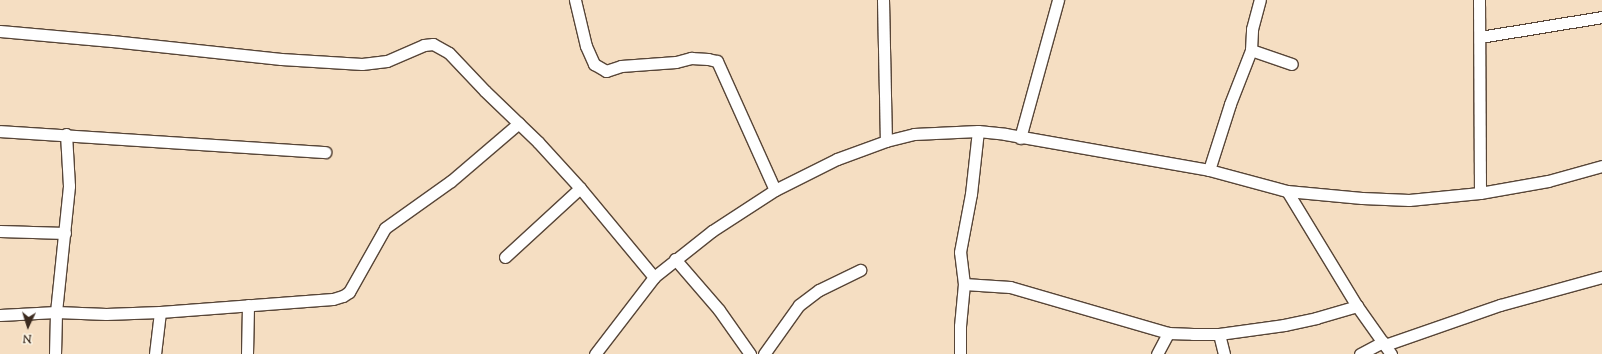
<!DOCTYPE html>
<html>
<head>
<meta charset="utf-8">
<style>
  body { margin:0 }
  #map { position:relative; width:1602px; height:354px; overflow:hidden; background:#f5dec2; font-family:"Sorts Mill Goudy",serif }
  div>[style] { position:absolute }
  .roads { filter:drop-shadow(1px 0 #574537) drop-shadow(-1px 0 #574537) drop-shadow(0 1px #574537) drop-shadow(0 -1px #574537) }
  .minor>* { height:11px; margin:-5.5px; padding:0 5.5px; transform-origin:5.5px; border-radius:5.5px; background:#fff }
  span { translate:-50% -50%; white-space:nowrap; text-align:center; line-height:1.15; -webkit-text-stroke:4px #fcf5e5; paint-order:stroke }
  .north { position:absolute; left:8px; top:306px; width:40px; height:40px; -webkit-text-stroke:3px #fcf5e5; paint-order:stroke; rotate:184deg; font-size:11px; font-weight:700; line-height:16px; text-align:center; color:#3b2a1e }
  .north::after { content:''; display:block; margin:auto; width:14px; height:18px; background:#3b2a1e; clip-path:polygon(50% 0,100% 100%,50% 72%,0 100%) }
</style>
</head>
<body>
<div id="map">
  <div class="roads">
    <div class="minor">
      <i style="left:575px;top:0;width:47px;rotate:76.6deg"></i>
      <i style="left:586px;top:46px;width:20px;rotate:66deg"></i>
      <i style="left:594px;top:64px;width:14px;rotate:30deg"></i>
      <i style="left:606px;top:71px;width:16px;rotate:-18deg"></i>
      <i style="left:621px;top:66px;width:55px;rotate:-4.2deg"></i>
      <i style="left:676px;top:62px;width:16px;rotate:-15deg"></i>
      <i style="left:691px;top:58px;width:17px;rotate:3deg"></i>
      <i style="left:708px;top:59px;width:9px;rotate:13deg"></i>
      <i style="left:717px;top:61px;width:141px;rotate:65.8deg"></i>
      <i style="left:883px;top:0;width:141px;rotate:88.8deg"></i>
      <i style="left:1479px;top:0;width:193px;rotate:89.7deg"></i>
      <i style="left:0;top:31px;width:112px;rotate:5.1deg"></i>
      <i style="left:112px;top:41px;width:170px;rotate:6.1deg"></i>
      <i style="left:281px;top:59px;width:81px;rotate:3.5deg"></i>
      <i style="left:362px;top:64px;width:25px;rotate:-7deg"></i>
      <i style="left:387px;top:61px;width:40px;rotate:-23.4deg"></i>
      <i style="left:424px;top:45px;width:9px;rotate:-6deg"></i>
      <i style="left:433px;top:44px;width:18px;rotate:29deg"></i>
      <i style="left:449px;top:53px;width:52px;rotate:46.5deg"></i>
      <i style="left:485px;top:91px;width:74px;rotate:43.9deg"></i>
      <i style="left:538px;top:142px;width:62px;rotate:47.6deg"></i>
      <i style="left:580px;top:188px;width:116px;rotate:50.3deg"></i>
      <i style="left:1480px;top:37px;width:124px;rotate:-9.3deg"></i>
      <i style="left:1251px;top:50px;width:43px;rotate:18.9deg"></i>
      <i style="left:0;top:131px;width:326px;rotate:3.7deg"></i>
      <i style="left:1020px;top:138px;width:143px;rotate:-74.6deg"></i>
      <i style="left:1209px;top:170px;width:69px;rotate:-72.3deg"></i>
      <i style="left:1230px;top:104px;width:58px;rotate:-68.7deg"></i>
      <i style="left:1251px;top:50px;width:21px;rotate:-87deg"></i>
      <i style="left:1252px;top:29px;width:30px;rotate:-75deg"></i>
      <i style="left:1287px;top:191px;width:135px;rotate:58.7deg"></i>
      <i style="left:1357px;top:306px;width:59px;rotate:54.7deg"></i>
      <i style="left:0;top:231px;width:65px;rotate:1.8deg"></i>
      <i style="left:505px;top:257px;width:102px;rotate:-42.6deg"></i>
      <i style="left:675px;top:259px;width:67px;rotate:49.2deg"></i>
      <i style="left:719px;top:310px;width:54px;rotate:54.8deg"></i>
      <i style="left:964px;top:284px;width:46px;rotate:3.7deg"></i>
      <i style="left:1010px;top:287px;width:165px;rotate:16.2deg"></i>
      <i style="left:1168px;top:333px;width:25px;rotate:2deg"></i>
      <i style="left:1193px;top:334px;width:26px"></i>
      <i style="left:1219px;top:334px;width:66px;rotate:-7.9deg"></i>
      <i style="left:1284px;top:325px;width:33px;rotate:-12deg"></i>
      <i style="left:1316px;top:318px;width:43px;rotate:-16.3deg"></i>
      <i style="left:0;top:315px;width:56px;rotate:-3.1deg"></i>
      <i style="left:56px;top:312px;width:50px;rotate:2.3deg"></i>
      <i style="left:106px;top:314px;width:54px;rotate:-2.1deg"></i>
      <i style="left:160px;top:312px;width:173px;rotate:-4.3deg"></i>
      <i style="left:333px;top:299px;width:10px;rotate:-17deg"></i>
      <i style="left:343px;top:296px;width:7px;rotate:-34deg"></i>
      <i style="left:349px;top:292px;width:73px;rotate:-60.6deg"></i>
      <i style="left:385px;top:228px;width:81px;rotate:-35.5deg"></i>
      <i style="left:451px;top:181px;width:89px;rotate:-40.5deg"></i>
      <i style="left:1219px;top:334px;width:21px;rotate:76deg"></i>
      <i style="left:1385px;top:345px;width:122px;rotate:-19.2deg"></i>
      <i style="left:1500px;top:305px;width:106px;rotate:-15.4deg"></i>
      <i style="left:55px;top:354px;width:42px;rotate:-88.6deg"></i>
      <i style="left:56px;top:312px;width:127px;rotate:-84.1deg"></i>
      <i style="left:69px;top:186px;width:52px;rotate:-93.3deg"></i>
      <i style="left:155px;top:354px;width:42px;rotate:-83.2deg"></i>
      <i style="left:247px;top:354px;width:49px;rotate:-88.8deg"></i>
      <i style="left:595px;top:354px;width:97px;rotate:-52.5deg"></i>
      <i style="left:654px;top:277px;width:74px;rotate:-38.4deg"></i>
      <i style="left:712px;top:231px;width:75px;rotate:-33.1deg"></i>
      <i style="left:775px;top:190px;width:69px;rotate:-26.6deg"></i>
      <i style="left:837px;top:159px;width:52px;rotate:-20.2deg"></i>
      <i style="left:886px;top:141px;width:29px;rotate:-14deg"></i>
      <i style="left:914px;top:134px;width:64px;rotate:-2.7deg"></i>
      <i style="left:978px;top:131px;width:27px;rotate:6deg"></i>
      <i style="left:1005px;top:134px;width:207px;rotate:10deg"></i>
      <i style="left:1209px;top:170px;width:81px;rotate:15.1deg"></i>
      <i style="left:1287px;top:191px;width:75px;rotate:5.3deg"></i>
      <i style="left:1362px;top:198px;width:47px;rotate:2.4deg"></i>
      <i style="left:1409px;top:200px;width:71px;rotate:-5.6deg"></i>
      <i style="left:1480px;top:193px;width:69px;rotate:-10deg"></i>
      <i style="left:1548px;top:181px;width:56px;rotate:-15.5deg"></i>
      <i style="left:764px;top:354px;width:60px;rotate:-54.5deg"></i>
      <i style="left:799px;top:305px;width:25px;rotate:-37deg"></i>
      <i style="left:819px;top:290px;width:46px;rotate:-26deg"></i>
      <i style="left:960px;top:354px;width:28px;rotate:-90deg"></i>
      <i style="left:960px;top:326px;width:42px;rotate:-84.6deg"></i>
      <i style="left:964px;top:284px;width:32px;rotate:-97deg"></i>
      <i style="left:960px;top:252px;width:59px;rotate:-79.3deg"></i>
      <i style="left:971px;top:194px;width:63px;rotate:-83.7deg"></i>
      <i style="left:1157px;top:354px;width:24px;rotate:-62deg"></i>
      <i style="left:1360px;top:354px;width:26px;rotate:-28deg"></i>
    </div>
  </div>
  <div class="north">N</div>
</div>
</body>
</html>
